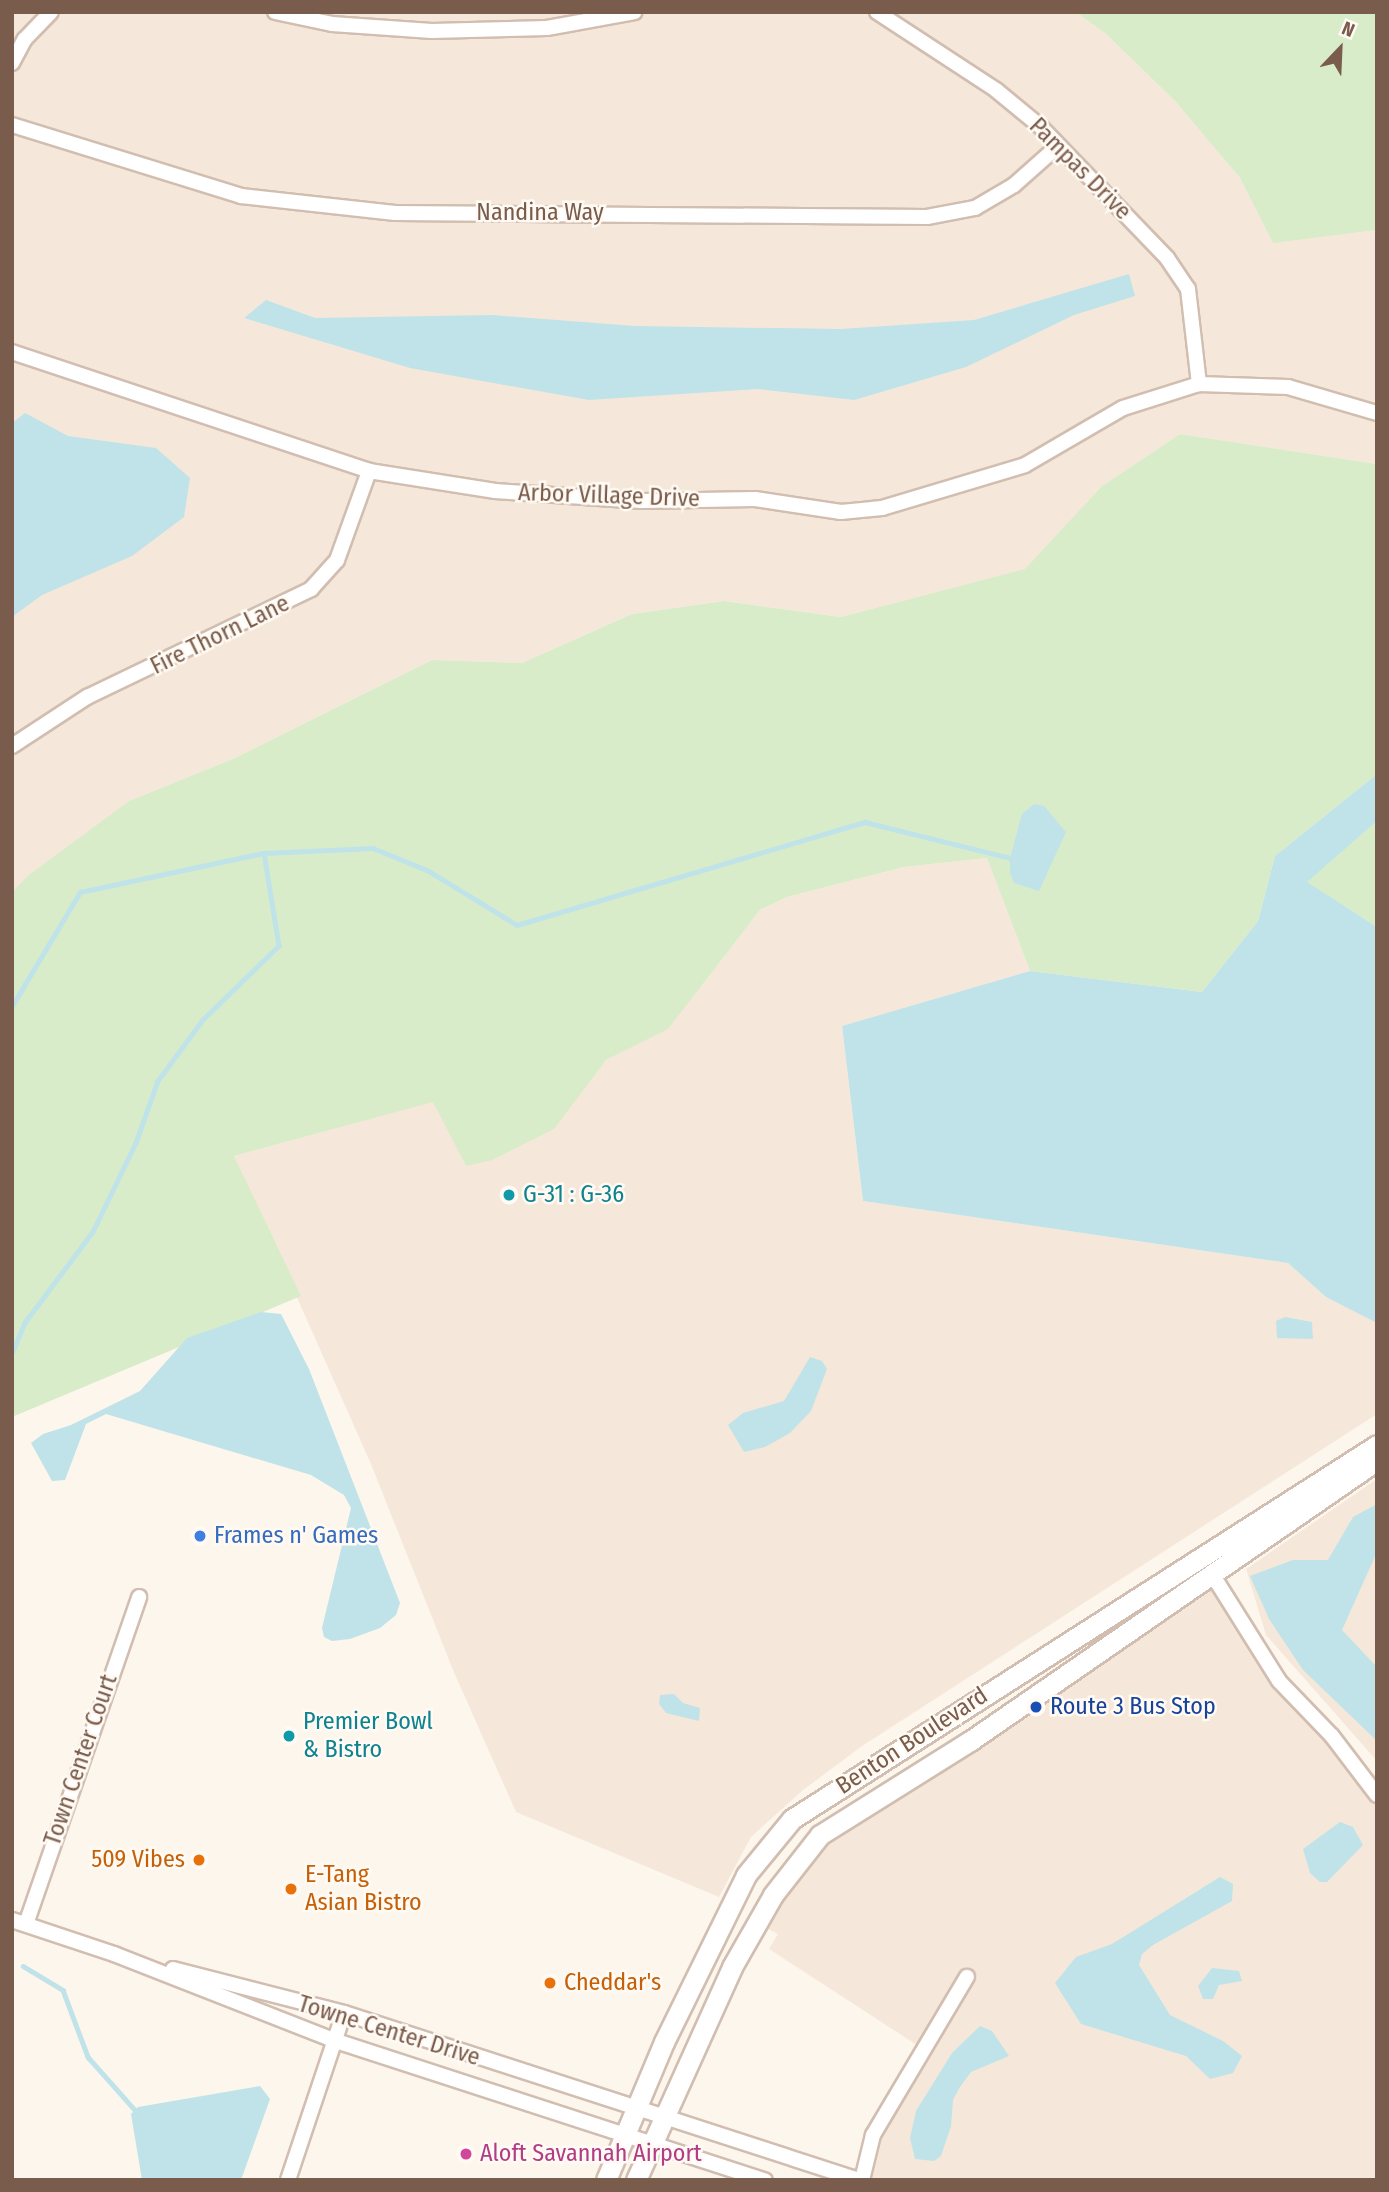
<!DOCTYPE html>
<html>
<head>
<meta charset="utf-8">
<style>
  body { margin:0 }
  #map { position:relative; width:1389px; height:2192px; overflow:hidden; background:#fdf6ec; font-family:"Fira Sans Condensed",sans-serif }
  div>[style] { position:absolute }
  .residential>* { inset:0; background:#f5e8da }
  .green>* { inset:0; background:#d8ecc9 }
  .water>* { inset:0; background:#bfe3e8 }
  .stream>* { height:4.5px; margin:-2.25px; padding:0 2.25px; transform-origin:2.25px; border-radius:2.25px; background:#bfe3e8 }
  .roads { filter:drop-shadow(2px 0 #d1beb0) drop-shadow(-2px 0 #d1beb0) drop-shadow(0 2px #d1beb0) drop-shadow(0 -2px #d1beb0) }
  .street>* { height:14px; margin:-7px; padding:0 7px; transform-origin:7px; border-radius:7px; background:#fff }
  .secondary>* { height:19px; margin:-9.5px; padding:0 9.5px; transform-origin:9.5px; border-radius:9.5px; background:#fff }
  .dots>* { width:19px; height:19px; translate:-50% -50%; box-sizing:border-box; border:4px solid #fffaf3; border-radius:50% }
  span { translate:-50% -50%; white-space:nowrap; text-align:center; line-height:1.15; -webkit-text-stroke:5px #fffaf3; paint-order:stroke }
  .street-label { font-size:24px; color:#7a5c4d }
  .culture-label { font-size:24px; color:#0d838f }
  .left { translate:0 -50%; text-align:left }
  .shop-label { font-size:24px; color:#366cbe }
  .transit-label { font-size:24px; color:#164399 }
  .food-label { font-size:24px; color:#c56008 }
  .right { translate:-100% -50%; text-align:right }
  .hotel-label { font-size:24px; color:#b23c85 }
  .frame { position:absolute; inset:0; border:14px solid #7a5c4d; pointer-events:none }
  .north { position:absolute; left:1305px; top:14px; width:70px; height:70px; -webkit-text-stroke:5px #fffaf3; paint-order:stroke; rotate:23deg; font-size:19px; font-weight:700; line-height:28px; text-align:center; color:#7a5c4d }
  .north::after { content:''; display:block; margin:auto; width:24px; height:32px; background:#7a5c4d; clip-path:polygon(50% 0,100% 100%,50% 72%,0 100%) }
</style>
</head>
<body>
<div id="map">
  <div class="residential">
    <i style="clip-path:polygon(12px 12px,1076px 12px,1106px 34px,1175px 101px,1240px 178px,1273px 242px,1377px 230px,1377px 464px,1180px 434px,1102px 486px,1026px 569px,841px 617px,724px 601px,632px 614px,522px 663px,432px 660px,235px 758px,129px 801px,12px 892px)"></i>
    <i style="clip-path:polygon(987px 858px,1030px 971px,842px 1026px,863px 1201px,1288px 1263px,1326px 1297px,1377px 1322px,1377px 1414px,862px 1746px,803px 1790px,751px 1837px,719px 1897px,516px 1812px,453px 1670px,371px 1464px,234px 1156px,434px 1101px,466px 1166px,589px 1080px,606px 1060px,668px 1028px,760px 910px,787px 897px,904px 867px)"></i>
    <i style="clip-path:polygon(1377px 1479px,1377px 1761px,1266px 1635px,1246px 1569px)"></i>
    <i style="clip-path:polygon(1212px 1574px,1249px 1635px,1377px 1795px,1377px 2180px,862px 2180px,873px 2135px,923px 2049px,769px 1949px,778px 1934px,762px 1926px,824px 1839px)"></i>
  </div>
  <div class="green">
    <i style="clip-path:polygon(1076px 12px,1377px 12px,1377px 230px,1273px 243px,1240px 178px,1175px 101px,1106px 34px)"></i>
    <i style="clip-path:polygon(1180px 434px,1377px 464px,1377px 774px,1275px 856px,1258px 921px,1202px 992px,1030px 971px,987px 858px,904px 867px,787px 897px,760px 910px,668px 1029px,606px 1060px,554px 1129px,492px 1160px,466px 1166px,433px 1102px,234px 1156px,301px 1296px,12px 1417px,12px 892px,29px 875px,129px 801px,235px 758px,432px 660px,522px 663px,632px 614px,724px 601px,841px 617px,1025px 569px,1102px 486px)"></i>
    <i style="clip-path:polygon(1377px 821px,1377px 927px,1306px 882px)"></i>
  </div>
  <div class="water">
    <i style="clip-path:polygon(1129px 274px,1135px 296px,1074px 315px,966px 367px,854px 400px,758px 389px,589px 400px,410px 368px,244px 318px,266px 300px,315px 318px,492px 315px,635px 326px,841px 329px,974px 320px)"></i>
    <i style="clip-path:polygon(25px 413px,68px 436px,156px 448px,190px 478px,184px 517px,132px 556px,42px 595px,12px 617px,12px 423px)"></i>
    <i style="clip-path:polygon(1377px 774px,1377px 821px,1307px 882px,1377px 927px,1377px 1323px,1326px 1297px,1288px 1263px,863px 1201px,842px 1026px,1030px 971px,1202px 992px,1258px 921px,1275px 856px)"></i>
    <i style="clip-path:polygon(1034px 804px,1044px 806px,1066px 832px,1039px 891px,1014px 883px,1010px 873px,1010px 858px,1022px 814px)"></i>
    <i style="clip-path:polygon(261px 1312px,281px 1314px,309px 1369px,400px 1603px,396px 1615px,380px 1628px,350px 1639px,332px 1641px,324px 1637px,322px 1628px,351px 1508px,344px 1495px,311px 1475px,106px 1414px,86px 1424px,65px 1480px,52px 1481px,31px 1443px,43px 1434px,71px 1425px,140px 1391px,187px 1338px)"></i>
    <i style="clip-path:polygon(1285px 1317px,1312px 1322px,1313px 1339px,1277px 1338px,1276px 1321px)"></i>
    <i style="clip-path:polygon(810px 1357px,822px 1361px,827px 1369px,811px 1411px,790px 1433px,765px 1447px,744px 1452px,728px 1425px,743px 1413px,784px 1401px)"></i>
    <i style="clip-path:polygon(1377px 1504px,1377px 1552px,1342px 1630px,1377px 1667px,1377px 1741px,1303px 1670px,1269px 1619px,1250px 1576px,1293px 1560px,1328px 1560px,1353px 1517px)"></i>
    <i style="clip-path:polygon(674px 1694px,683px 1703px,700px 1708px,699px 1721px,666px 1713px,659px 1704px,660px 1695px)"></i>
    <i style="clip-path:polygon(1340px 1822px,1353px 1827px,1363px 1845px,1327px 1882px,1320px 1882px,1310px 1873px,1303px 1849px)"></i>
    <i style="clip-path:polygon(1220px 1877px,1233px 1884px,1232px 1901px,1153px 1945px,1142px 1954px,1139px 1965px,1170px 2015px,1223px 2041px,1242px 2056px,1233px 2073px,1210px 2079px,1186px 2056px,1081px 2024px,1055px 1983px,1076px 1957px,1112px 1944px)"></i>
    <i style="clip-path:polygon(1212px 1968px,1239px 1971px,1242px 1981px,1219px 1985px,1213px 1999px,1203px 1999px,1198px 1986px)"></i>
    <i style="clip-path:polygon(980px 2026px,992px 2031px,1009px 2056px,971px 2072px,960px 2087px,953px 2100px,951px 2126px,941px 2156px,934px 2161px,915px 2159px,910px 2138px,916px 2111px,952px 2053px)"></i>
    <i style="clip-path:polygon(260px 2086px,270px 2099px,241px 2180px,142px 2180px,131px 2114px,138px 2107px)"></i>
  </div>
  <div class="stream">
    <i style="left:264px;top:853px;width:109px;rotate:-2.6deg"></i>
    <i style="left:373px;top:848px;width:58px;rotate:22.2deg"></i>
    <i style="left:427px;top:870px;width:105px;rotate:31.4deg"></i>
    <i style="left:517px;top:925px;width:363px;rotate:-16.5deg"></i>
    <i style="left:865px;top:822px;width:149px;rotate:13.9deg"></i>
    <i style="left:12px;top:1006px;width:133px;rotate:-59.2deg"></i>
    <i style="left:80px;top:892px;width:188px;rotate:-12deg"></i>
    <i style="left:264px;top:853px;width:94px;rotate:80.8deg"></i>
    <i style="left:279px;top:946px;width:106px;rotate:135.8deg"></i>
    <i style="left:203px;top:1020px;width:76px;rotate:126.4deg"></i>
    <i style="left:158px;top:1081px;width:66px;rotate:109.5deg"></i>
    <i style="left:136px;top:1143px;width:99px;rotate:115.8deg"></i>
    <i style="left:93px;top:1232px;width:114px;rotate:126.8deg"></i>
    <i style="left:25px;top:1323px;width:33px;rotate:113deg"></i>
    <i style="left:23px;top:1966px;width:47px;rotate:31deg"></i>
    <i style="left:63px;top:1990px;width:72px;rotate:69.5deg"></i>
    <i style="left:88px;top:2057px;width:71px;rotate:48.4deg"></i>
  </div>
  <div class="roads">
    <div class="street">
      <i style="left:275px;top:12px;width:58px;rotate:11.9deg"></i>
      <i style="left:332px;top:24px;width:100px;rotate:4deg"></i>
      <i style="left:432px;top:31px;width:115px;rotate:-1.5deg"></i>
      <i style="left:547px;top:28px;width:89px;rotate:-10.3deg"></i>
      <i style="left:877px;top:12px;width:142px;rotate:33.2deg"></i>
      <i style="left:996px;top:90px;width:58px;rotate:39.4deg"></i>
      <i style="left:1041px;top:127px;width:182px;rotate:46.1deg"></i>
      <i style="left:1167px;top:258px;width:37px;rotate:56deg"></i>
      <i style="left:1188px;top:289px;width:96px;rotate:83.4deg"></i>
      <i style="left:12px;top:63px;width:27px;rotate:-62deg"></i>
      <i style="left:25px;top:39px;width:37px;rotate:-46deg"></i>
      <i style="left:12px;top:125px;width:240px;rotate:17.2deg"></i>
      <i style="left:241px;top:196px;width:155px;rotate:6.3deg"></i>
      <i style="left:395px;top:213px;width:532px;rotate:0.43deg"></i>
      <i style="left:927px;top:217px;width:49px;rotate:-10.6deg"></i>
      <i style="left:975px;top:208px;width:45px;rotate:-30.5deg"></i>
      <i style="left:1014px;top:185px;width:57px;rotate:-41.5deg"></i>
      <i style="left:12px;top:352px;width:376px;rotate:18.4deg"></i>
      <i style="left:369px;top:471px;width:128px;rotate:9deg"></i>
      <i style="left:495px;top:491px;width:147px;rotate:3.9deg"></i>
      <i style="left:642px;top:501px;width:113px;rotate:-1deg"></i>
      <i style="left:755px;top:499px;width:87px;rotate:8.6deg"></i>
      <i style="left:841px;top:512px;width:41px;rotate:-5.6deg"></i>
      <i style="left:882px;top:508px;width:149px;rotate:-16.7deg"></i>
      <i style="left:1025px;top:465px;width:113px;rotate:-30.2deg"></i>
      <i style="left:1123px;top:408px;width:80px;rotate:-17.5deg"></i>
      <i style="left:1199px;top:384px;width:89px;rotate:1.9deg"></i>
      <i style="left:1288px;top:387px;width:93px;rotate:16.3deg"></i>
      <i style="left:12px;top:746px;width:90px;rotate:-33.2deg"></i>
      <i style="left:87px;top:697px;width:249px;rotate:-25.7deg"></i>
      <i style="left:311px;top:589px;width:39px;rotate:-48deg"></i>
      <i style="left:337px;top:560px;width:95px;rotate:-70.2deg"></i>
      <i style="left:1212px;top:1574px;width:126px;rotate:57.9deg"></i>
      <i style="left:1279px;top:1681px;width:76px;rotate:46.1deg"></i>
      <i style="left:1332px;top:1736px;width:74px;rotate:52.7deg"></i>
      <i style="left:12px;top:1920px;width:108px;rotate:18.4deg"></i>
      <i style="left:114px;top:1954px;width:235px;rotate:21.4deg"></i>
      <i style="left:333px;top:2040px;width:454px;rotate:18deg"></i>
      <i style="left:26px;top:1924px;width:346px;rotate:-70.9deg"></i>
      <i style="left:173px;top:1969px;width:177px;rotate:14.4deg"></i>
      <i style="left:344px;top:2013px;width:541px;rotate:17.97deg"></i>
      <i style="left:288px;top:2180px;width:176px;rotate:-71.5deg"></i>
      <i style="left:862px;top:2180px;width:46px;rotate:-76.3deg"></i>
      <i style="left:873px;top:2135px;width:184px;rotate:-59.3deg"></i>
    </div>
    <div class="secondary">
      <i style="left:606px;top:2180px;width:150px;rotate:-67.2deg"></i>
      <i style="left:664px;top:2042px;width:186px;rotate:-63.8deg"></i>
      <i style="left:746px;top:1875px;width:72px;rotate:-50.6deg"></i>
      <i style="left:792px;top:1819px;width:694px;rotate:-32.59deg"></i>
      <i style="left:636px;top:2180px;width:234px;rotate:-65.7deg"></i>
      <i style="left:732px;top:1967px;width:83px;rotate:-60.3deg"></i>
      <i style="left:773px;top:1895px;width:76px;rotate:-51.9deg"></i>
      <i style="left:820px;top:1835px;width:177px;rotate:-32.1deg"></i>
      <i style="left:970px;top:1741px;width:495px;rotate:-34.6deg"></i>
    </div>
  </div>
  <div class="dots">
    <i style="left:509px;top:1195px;background:#0f9aa8"></i>
    <i style="left:200px;top:1536px;background:#3f7fe0"></i>
    <i style="left:1036px;top:1707px;background:#1a4fb4"></i>
    <i style="left:289px;top:1736px;background:#0f9aa8"></i>
    <i style="left:199px;top:1860px;background:#e8710a"></i>
    <i style="left:291px;top:1889px;background:#e8710a"></i>
    <i style="left:550px;top:1983px;background:#e8710a"></i>
    <i style="left:466px;top:2154px;background:#d1479c"></i>
  </div>
  <div class="street-label">
    <span style="left:1080px;top:169px;rotate:45deg">Pampas Drive</span>
    <span style="left:540px;top:213px">Nandina Way</span>
    <span style="left:609px;top:496px;rotate:2deg">Arbor Village Drive</span>
    <span style="left:220px;top:635px;rotate:-26deg">Fire Thorn Lane</span>
    <span style="left:912px;top:1741px;rotate:-33deg">Benton Boulevard</span>
    <span style="left:81px;top:1760px;rotate:-71deg">Town Center Court</span>
    <span style="left:389px;top:2031px;rotate:17deg">Towne Center Drive</span>
  </div>
  <div class="culture-label">
    <span class="left" style="left:523px;top:1195px">G-31 : G-36</span>
    <span class="left" style="left:303px;top:1736px">Premier Bowl<br>&amp; Bistro</span>
  </div>
  <div class="shop-label">
    <span class="left" style="left:214px;top:1536px">Frames n' Games</span>
  </div>
  <div class="transit-label">
    <span class="left" style="left:1050px;top:1707px">Route 3 Bus Stop</span>
  </div>
  <div class="food-label">
    <span class="right" style="left:185px;top:1860px">509 Vibes</span>
    <span class="left" style="left:305px;top:1889px">E-Tang<br>Asian Bistro</span>
    <span class="left" style="left:564px;top:1983px">Cheddar's</span>
  </div>
  <div class="hotel-label">
    <span class="left" style="left:480px;top:2154px">Aloft Savannah Airport</span>
  </div>
  <div class="frame"></div>
  <div class="north">N</div>
</div>
</body>
</html>
